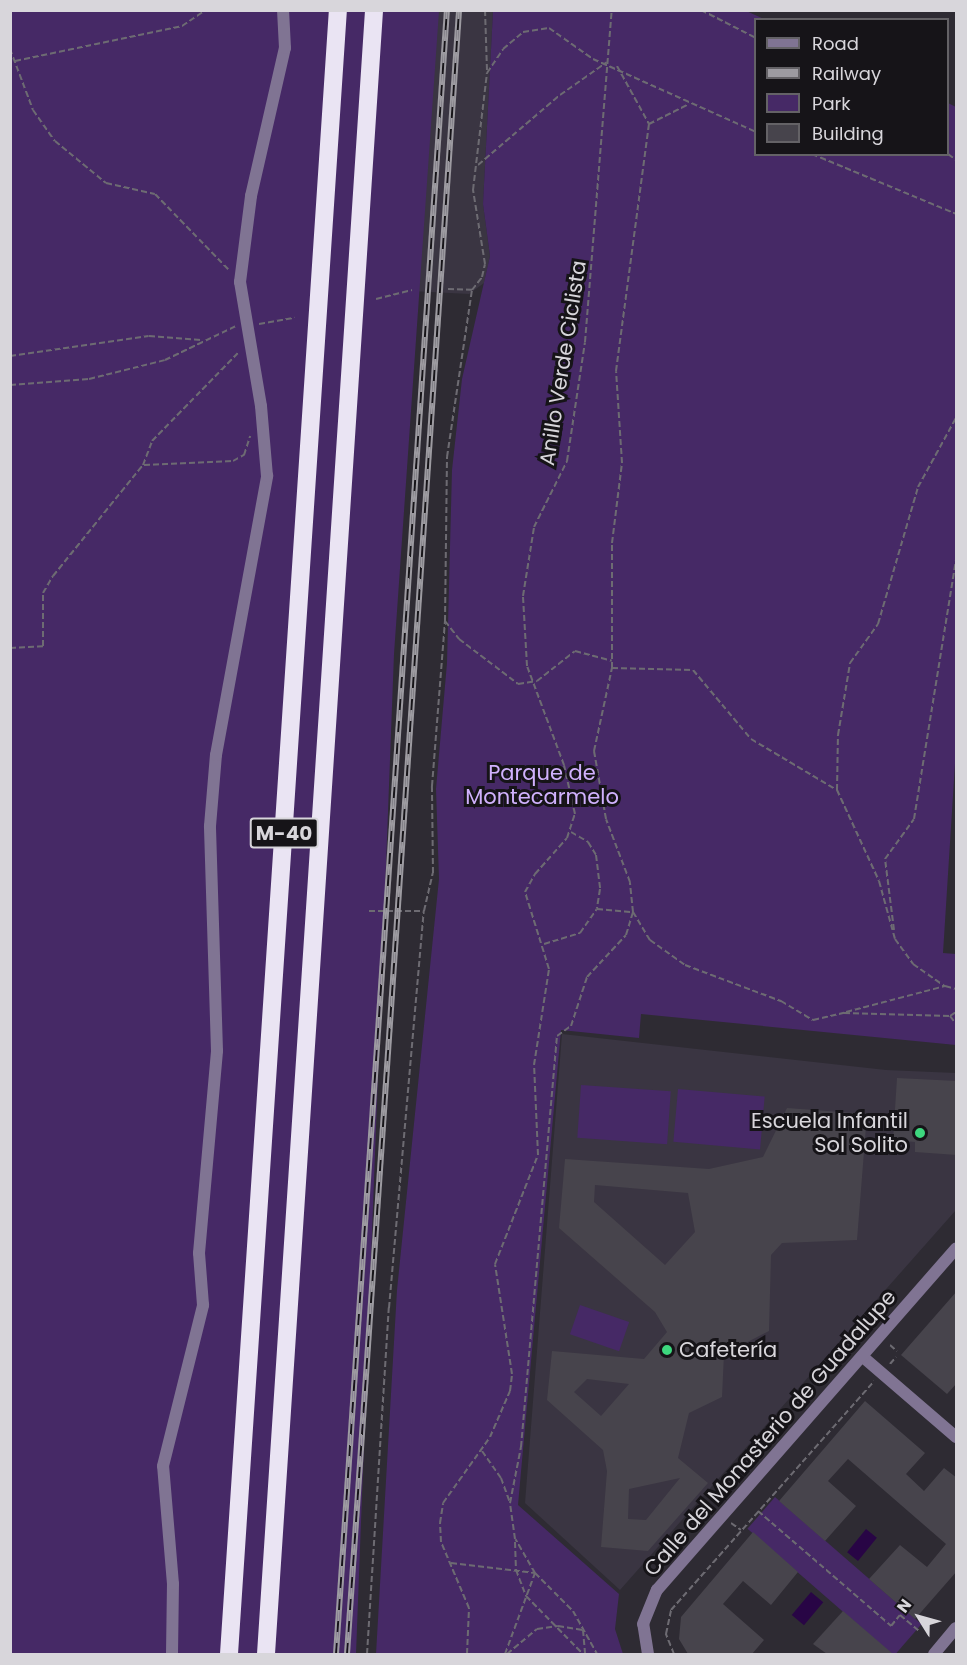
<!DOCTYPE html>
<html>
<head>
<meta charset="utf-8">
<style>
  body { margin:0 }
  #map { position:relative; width:967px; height:1665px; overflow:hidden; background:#2e2b33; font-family:Poppins,sans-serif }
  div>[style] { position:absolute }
  .built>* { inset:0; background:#3a3542 }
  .green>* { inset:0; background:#462966; transform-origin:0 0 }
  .water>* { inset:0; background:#280545; transform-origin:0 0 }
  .building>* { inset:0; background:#47444c }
  .path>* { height:2px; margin-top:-1px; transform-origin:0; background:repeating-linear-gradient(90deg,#6d6b72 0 6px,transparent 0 9px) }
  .street>* { height:12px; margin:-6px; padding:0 6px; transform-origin:6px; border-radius:6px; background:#807493 }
  .highway>* { height:18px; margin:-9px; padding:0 9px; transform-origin:9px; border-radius:9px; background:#eae4f3 }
  .rail>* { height:6px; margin-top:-3px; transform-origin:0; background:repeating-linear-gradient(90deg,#161418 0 11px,#9d9ba1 0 22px); box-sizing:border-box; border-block:2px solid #9d9ba1 }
  .dots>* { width:16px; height:16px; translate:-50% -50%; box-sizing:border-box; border:3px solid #161418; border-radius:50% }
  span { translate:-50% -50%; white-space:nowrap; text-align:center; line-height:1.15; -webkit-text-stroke:6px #161418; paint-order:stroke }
  .shield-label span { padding:2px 4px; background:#161418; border:2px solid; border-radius:4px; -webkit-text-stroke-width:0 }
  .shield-label { font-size:20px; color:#d8d6db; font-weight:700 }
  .street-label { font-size:21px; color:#d8d6db }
  .park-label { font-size:21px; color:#d0b1fd }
  .poi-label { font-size:21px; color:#d8d6db }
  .right { translate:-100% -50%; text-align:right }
  .left { translate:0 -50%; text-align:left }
  .frame { position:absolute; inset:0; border:12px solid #d8d6db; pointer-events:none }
  .legend { position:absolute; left:754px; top:18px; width:195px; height:138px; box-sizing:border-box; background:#161418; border:2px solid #646266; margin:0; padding:8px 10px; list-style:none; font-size:18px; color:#d8d6db }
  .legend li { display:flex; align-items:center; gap:12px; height:30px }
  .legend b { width:30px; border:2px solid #646266 }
  .north { position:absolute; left:889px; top:1587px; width:60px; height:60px; -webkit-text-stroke:4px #161418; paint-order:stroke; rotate:307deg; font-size:16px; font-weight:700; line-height:24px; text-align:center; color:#d8d6db }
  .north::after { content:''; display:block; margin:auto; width:21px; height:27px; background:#d8d6db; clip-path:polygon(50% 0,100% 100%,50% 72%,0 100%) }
</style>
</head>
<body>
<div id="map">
  <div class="built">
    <i style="clip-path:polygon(408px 11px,493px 11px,483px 204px,490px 256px,484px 283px,469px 294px,411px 291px)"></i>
    <i style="clip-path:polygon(562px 1034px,886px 1070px,956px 1073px,956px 1210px,620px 1590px,525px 1503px)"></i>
  </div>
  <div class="green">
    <i style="clip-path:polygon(10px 11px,439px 11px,394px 654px,356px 1654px,11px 1654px)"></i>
    <i style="clip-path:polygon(493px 11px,744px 10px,764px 19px,756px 20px,756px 154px,948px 154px,948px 103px,956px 107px,956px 748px,943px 953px,956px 954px,956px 1045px,641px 1014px,639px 1038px,561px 1030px,518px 1505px,619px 1594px,615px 1629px,623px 1654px,376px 1654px,397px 1290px,439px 879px,436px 789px,447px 663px,452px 470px,462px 379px,490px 256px,483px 204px)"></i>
    <i style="left:581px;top:1085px;width:90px;height:53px;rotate:4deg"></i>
    <i style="left:678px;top:1089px;width:87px;height:53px;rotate:5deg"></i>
    <i style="left:580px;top:1305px;width:52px;height:31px;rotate:19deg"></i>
    <i style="left:775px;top:1497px;width:194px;height:42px;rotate:41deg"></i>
  </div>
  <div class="water">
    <i style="left:866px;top:1529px;width:14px;height:30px;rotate:39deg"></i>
    <i style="left:811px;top:1592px;width:16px;height:30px;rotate:40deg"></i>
  </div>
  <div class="building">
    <i style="clip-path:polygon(897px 1078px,957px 1081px,957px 1155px,915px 1152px,915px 1142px,893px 1140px)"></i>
    <i style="clip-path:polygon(evenodd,787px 1108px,867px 1114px,857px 1240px,782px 1243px,771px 1255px,769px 1331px,724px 1354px,722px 1397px,689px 1413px,678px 1458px,708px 1483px,648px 1551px,601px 1547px,607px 1471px,603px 1450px,547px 1400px,552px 1351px,644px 1359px,667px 1332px,655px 1312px,559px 1228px,565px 1159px,709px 1169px,763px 1157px,787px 1108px,595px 1185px,688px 1193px,695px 1232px,665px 1265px,594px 1202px,595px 1185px,787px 1108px,587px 1379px,629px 1384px,601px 1416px,574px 1392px,587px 1379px,787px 1108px,680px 1478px,646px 1520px,628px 1519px,629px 1489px,680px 1478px)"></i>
    <i style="clip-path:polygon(957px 1291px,957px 1383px,947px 1394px,901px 1355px)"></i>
    <i style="clip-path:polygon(865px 1401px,925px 1453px,906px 1474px,924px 1491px,944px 1468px,957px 1478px,957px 1571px,915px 1619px,869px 1579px,900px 1545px,927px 1567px,946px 1544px,901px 1505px,848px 1459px,828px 1481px,856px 1506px,825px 1541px,779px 1501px)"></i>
    <i style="clip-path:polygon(753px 1532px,798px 1572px,771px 1605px,743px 1581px,723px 1604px,764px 1640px,752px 1654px,688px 1654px,679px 1639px,681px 1617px)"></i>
    <i style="clip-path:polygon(843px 1611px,893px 1654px,827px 1654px,813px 1644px)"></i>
  </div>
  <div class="path">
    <i style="left:485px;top:10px;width:60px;rotate:88.1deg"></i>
    <i style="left:701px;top:10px;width:62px;rotate:27deg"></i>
    <i style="left:10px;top:49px;width:65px;rotate:69.3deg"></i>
    <i style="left:33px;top:110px;width:38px;rotate:55deg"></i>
    <i style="left:55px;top:141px;width:66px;rotate:39.5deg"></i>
    <i style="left:106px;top:183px;width:50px;rotate:12.7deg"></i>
    <i style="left:155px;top:194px;width:105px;rotate:45.8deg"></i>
    <i style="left:15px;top:61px;width:171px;rotate:-11.8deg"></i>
    <i style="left:182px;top:26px;width:29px;rotate:-34deg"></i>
    <i style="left:617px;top:66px;width:66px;rotate:61.1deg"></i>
    <i style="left:812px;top:154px;width:156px;rotate:22.6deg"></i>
    <i style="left:948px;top:154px;width:10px;rotate:37deg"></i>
    <i style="left:478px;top:165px;width:108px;rotate:-40.5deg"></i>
    <i style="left:560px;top:95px;width:57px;rotate:-35.1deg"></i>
    <i style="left:448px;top:289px;width:24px;rotate:2deg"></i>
    <i style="left:472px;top:290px;width:16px;rotate:-52deg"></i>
    <i style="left:482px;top:277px;width:13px;rotate:-77deg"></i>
    <i style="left:485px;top:264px;width:75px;rotate:-99.2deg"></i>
    <i style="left:473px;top:190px;width:118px;rotate:-83.2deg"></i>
    <i style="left:487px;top:73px;width:29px;rotate:-56deg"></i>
    <i style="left:503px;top:49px;width:26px;rotate:-40deg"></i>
    <i style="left:523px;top:32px;width:26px;rotate:-9deg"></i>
    <i style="left:549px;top:28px;width:54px;rotate:35.2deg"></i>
    <i style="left:593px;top:59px;width:179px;rotate:24.1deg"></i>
    <i style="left:376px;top:299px;width:37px;rotate:-14deg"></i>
    <i style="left:259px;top:324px;width:36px;rotate:-10deg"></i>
    <i style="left:10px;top:356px;width:140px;rotate:-8.2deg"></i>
    <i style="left:149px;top:336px;width:52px;rotate:4.4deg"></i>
    <i style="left:10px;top:385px;width:79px;rotate:-4.3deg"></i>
    <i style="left:89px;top:379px;width:78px;rotate:-14deg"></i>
    <i style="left:165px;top:360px;width:79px;rotate:-25.6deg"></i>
    <i style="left:144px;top:465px;width:89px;rotate:-2.6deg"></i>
    <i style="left:233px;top:461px;width:13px;rotate:-29deg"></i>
    <i style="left:244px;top:455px;width:20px;rotate:-72deg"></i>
    <i style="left:445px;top:621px;width:23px;rotate:52deg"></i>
    <i style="left:459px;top:639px;width:74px;rotate:37.3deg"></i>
    <i style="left:518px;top:684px;width:19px;rotate:-9deg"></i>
    <i style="left:537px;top:681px;width:48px;rotate:-38.3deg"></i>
    <i style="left:575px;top:651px;width:38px;rotate:15deg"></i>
    <i style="left:10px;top:648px;width:33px;rotate:-3deg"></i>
    <i style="left:43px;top:646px;width:53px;rotate:-90deg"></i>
    <i style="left:43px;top:593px;width:20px;rotate:-60deg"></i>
    <i style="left:53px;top:576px;width:143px;rotate:-51deg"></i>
    <i style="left:143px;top:465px;width:26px;rotate:-69deg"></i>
    <i style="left:152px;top:441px;width:123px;rotate:-45.7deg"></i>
    <i style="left:612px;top:668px;width:81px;rotate:1.4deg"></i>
    <i style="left:693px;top:670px;width:90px;rotate:50deg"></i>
    <i style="left:751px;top:739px;width:100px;rotate:30.7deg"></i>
    <i style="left:837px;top:790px;width:100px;rotate:65.2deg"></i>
    <i style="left:879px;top:881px;width:60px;rotate:74.6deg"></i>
    <i style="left:895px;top:939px;width:31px;rotate:54deg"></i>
    <i style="left:913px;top:964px;width:39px;rotate:35deg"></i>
    <i style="left:837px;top:790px;width:55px;rotate:-89deg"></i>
    <i style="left:838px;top:735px;width:73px;rotate:-80.5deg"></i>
    <i style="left:850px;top:663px;width:48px;rotate:-54.3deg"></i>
    <i style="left:878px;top:624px;width:143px;rotate:-73.7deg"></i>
    <i style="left:918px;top:487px;width:79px;rotate:-61.2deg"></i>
    <i style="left:571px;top:832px;width:20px;rotate:30deg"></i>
    <i style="left:588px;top:842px;width:15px;rotate:58deg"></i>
    <i style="left:596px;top:855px;width:34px;rotate:83deg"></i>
    <i style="left:600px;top:889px;width:20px;rotate:99deg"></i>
    <i style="left:369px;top:911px;width:55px"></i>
    <i style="left:894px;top:930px;width:72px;rotate:-97.2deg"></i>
    <i style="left:885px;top:859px;width:49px;rotate:-54.1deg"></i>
    <i style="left:914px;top:819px;width:263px;rotate:-80.8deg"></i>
    <i style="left:544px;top:944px;width:38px;rotate:-17deg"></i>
    <i style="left:580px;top:933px;width:29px;rotate:-55deg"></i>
    <i style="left:597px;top:909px;width:36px;rotate:5deg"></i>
    <i style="left:633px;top:912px;width:33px;rotate:59deg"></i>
    <i style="left:650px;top:940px;width:43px;rotate:35.5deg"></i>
    <i style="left:685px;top:965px;width:103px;rotate:20.6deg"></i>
    <i style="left:781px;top:1001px;width:37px;rotate:31deg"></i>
    <i style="left:813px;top:1020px;width:32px;rotate:-13deg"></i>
    <i style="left:844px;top:1013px;width:106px;rotate:1.6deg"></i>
    <i style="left:950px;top:1016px;width:10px;rotate:53deg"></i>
    <i style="left:846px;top:1012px;width:102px;rotate:-14.7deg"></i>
    <i style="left:945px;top:986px;width:11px;rotate:15deg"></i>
    <i style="left:950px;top:1016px;width:7px;rotate:-34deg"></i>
    <i style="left:865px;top:1323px;width:6px;rotate:39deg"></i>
    <i style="left:890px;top:1345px;width:9px;rotate:41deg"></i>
    <i style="left:831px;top:1360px;width:9px;rotate:41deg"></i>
    <i style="left:890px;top:1364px;width:9px;rotate:-49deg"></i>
    <i style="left:482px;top:1451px;width:33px;rotate:55deg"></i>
    <i style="left:501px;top:1478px;width:27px;rotate:70deg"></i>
    <i style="left:706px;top:1503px;width:9px;rotate:36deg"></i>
    <i style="left:758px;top:1511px;width:176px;rotate:40.8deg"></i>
    <i style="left:891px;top:1626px;width:14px;rotate:-51deg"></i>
    <i style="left:900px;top:1615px;width:26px;rotate:40deg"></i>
    <i style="left:731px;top:1523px;width:12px;rotate:35deg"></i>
    <i style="left:515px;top:1542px;width:28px;rotate:88deg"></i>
    <i style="left:516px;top:1570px;width:28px;rotate:69deg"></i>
    <i style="left:526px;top:1596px;width:81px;rotate:45.5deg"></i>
    <i style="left:451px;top:1563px;width:85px;rotate:6.8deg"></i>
    <i style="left:535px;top:1573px;width:54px;rotate:45deg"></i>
    <i style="left:573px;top:1611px;width:49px;rotate:60.8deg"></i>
    <i style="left:367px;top:1654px;width:347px;rotate:-86.4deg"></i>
    <i style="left:389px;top:1308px;width:399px;rotate:-85deg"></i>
    <i style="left:424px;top:911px;width:39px;rotate:-77deg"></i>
    <i style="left:433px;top:873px;width:87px;rotate:-90.7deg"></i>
    <i style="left:432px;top:786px;width:166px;rotate:-85.5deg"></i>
    <i style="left:445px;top:621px;width:164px;rotate:-89.3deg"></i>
    <i style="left:447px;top:457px;width:169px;rotate:-81.5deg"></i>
    <i style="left:467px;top:1654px;width:46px;rotate:-87.5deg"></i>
    <i style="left:469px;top:1608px;width:72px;rotate:-113deg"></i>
    <i style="left:441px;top:1542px;width:19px;rotate:-93deg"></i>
    <i style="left:440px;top:1523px;width:20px;rotate:-81deg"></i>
    <i style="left:443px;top:1503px;width:81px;rotate:-54.5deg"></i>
    <i style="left:490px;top:1437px;width:50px;rotate:-66.5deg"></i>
    <i style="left:510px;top:1391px;width:17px;rotate:-83deg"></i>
    <i style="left:512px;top:1374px;width:111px;rotate:-98.8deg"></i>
    <i style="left:495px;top:1264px;width:117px;rotate:-68.5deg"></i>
    <i style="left:538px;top:1155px;width:90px;rotate:-92.5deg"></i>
    <i style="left:534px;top:1065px;width:97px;rotate:-81.1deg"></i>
    <i style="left:549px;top:969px;width:81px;rotate:-107.3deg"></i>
    <i style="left:525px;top:892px;width:21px;rotate:-61deg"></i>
    <i style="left:535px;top:874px;width:48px;rotate:-48.4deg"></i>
    <i style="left:567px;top:838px;width:25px;rotate:-72deg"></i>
    <i style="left:575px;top:814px;width:50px;rotate:-102.7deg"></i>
    <i style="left:564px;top:765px;width:106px;rotate:-110.5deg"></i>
    <i style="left:527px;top:666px;width:70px;rotate:-93.3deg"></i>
    <i style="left:523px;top:596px;width:70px;rotate:-80.9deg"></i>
    <i style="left:534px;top:527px;width:74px;rotate:-63.4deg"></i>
    <i style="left:567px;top:461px;width:120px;rotate:-81.4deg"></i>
    <i style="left:585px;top:342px;width:333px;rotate:-85.4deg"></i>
    <i style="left:505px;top:1654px;width:86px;rotate:-69.7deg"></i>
    <i style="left:535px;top:1573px;width:39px;rotate:-120deg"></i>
    <i style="left:515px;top:1539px;width:36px;rotate:-98deg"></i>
    <i style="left:510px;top:1503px;width:57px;rotate:-78.9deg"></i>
    <i style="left:521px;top:1447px;width:413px;rotate:-85deg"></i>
    <i style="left:557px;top:1036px;width:17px;rotate:-36deg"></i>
    <i style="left:571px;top:1026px;width:52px;rotate:-71.9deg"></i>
    <i style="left:587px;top:977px;width:57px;rotate:-47.1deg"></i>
    <i style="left:626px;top:935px;width:24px;rotate:-73deg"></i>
    <i style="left:633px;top:912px;width:30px;rotate:-96deg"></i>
    <i style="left:630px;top:882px;width:67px;rotate:-110.9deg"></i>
    <i style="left:606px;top:819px;width:69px;rotate:-100deg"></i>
    <i style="left:594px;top:751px;width:85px;rotate:-77.8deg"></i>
    <i style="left:612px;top:668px;width:125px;rotate:-90deg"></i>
    <i style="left:612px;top:543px;width:81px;rotate:-82.9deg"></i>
    <i style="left:622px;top:463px;width:92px;rotate:-93.7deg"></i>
    <i style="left:616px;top:371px;width:249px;rotate:-82.4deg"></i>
    <i style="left:649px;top:124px;width:45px;rotate:-26.6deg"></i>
    <i style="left:507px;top:1654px;width:39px;rotate:-40deg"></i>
    <i style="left:537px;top:1629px;width:21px;rotate:-8deg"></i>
    <i style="left:558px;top:1626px;width:25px;rotate:9deg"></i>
    <i style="left:583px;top:1630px;width:24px;rotate:85deg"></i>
    <i style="left:674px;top:1654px;width:22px;rotate:-112deg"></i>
    <i style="left:666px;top:1634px;width:25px;rotate:-78deg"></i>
    <i style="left:671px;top:1610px;width:306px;rotate:-48.4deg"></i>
  </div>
  <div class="street">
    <i style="left:863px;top:1357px;width:123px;rotate:40.7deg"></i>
    <i style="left:172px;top:1654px;width:70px;rotate:-89.2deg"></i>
    <i style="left:173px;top:1584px;width:118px;rotate:-94.8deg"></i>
    <i style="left:163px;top:1466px;width:166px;rotate:-76deg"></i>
    <i style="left:203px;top:1305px;width:52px;rotate:-94.4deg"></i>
    <i style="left:199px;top:1253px;width:203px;rotate:-84.9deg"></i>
    <i style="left:217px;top:1051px;width:225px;rotate:-91.8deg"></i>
    <i style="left:210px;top:826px;width:71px;rotate:-85.2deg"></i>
    <i style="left:216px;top:755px;width:284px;rotate:-79.6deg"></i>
    <i style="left:267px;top:476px;width:70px;rotate:-94.9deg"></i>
    <i style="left:261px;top:406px;width:126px;rotate:-99.6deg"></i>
    <i style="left:240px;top:282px;width:87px;rotate:-82.7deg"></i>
    <i style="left:251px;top:196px;width:152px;rotate:-77.1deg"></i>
    <i style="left:285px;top:48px;width:38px;rotate:-93deg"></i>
    <i style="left:648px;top:1654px;width:30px;rotate:-99deg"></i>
    <i style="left:643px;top:1624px;width:37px;rotate:-68deg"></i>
    <i style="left:657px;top:1590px;width:454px;rotate:-48.8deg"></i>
    <i style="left:934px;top:1654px;width:34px;rotate:-50deg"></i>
  </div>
  <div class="highway">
    <i style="left:229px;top:1654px;width:1648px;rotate:-86.21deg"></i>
    <i style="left:266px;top:1654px;width:1648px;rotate:-86.24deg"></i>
  </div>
  <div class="rail">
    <i style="left:336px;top:1654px;width:1648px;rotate:-86.14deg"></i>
    <i style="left:347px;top:1654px;width:1648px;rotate:-86.1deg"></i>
  </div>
  <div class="dots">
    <i style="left:920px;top:1133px;background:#3dd77e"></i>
    <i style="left:667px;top:1350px;background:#3dd77e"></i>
  </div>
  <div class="shield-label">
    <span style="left:284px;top:833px">M-40</span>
  </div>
  <div class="street-label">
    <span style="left:563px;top:363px;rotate:-81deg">Anillo Verde Ciclista</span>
    <span style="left:770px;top:1433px;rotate:-49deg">Calle del Monasterio de Guadalupe</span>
  </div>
  <div class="park-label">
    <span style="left:542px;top:785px">Parque de<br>Montecarmelo</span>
  </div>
  <div class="poi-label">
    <span class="right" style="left:908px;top:1133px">Escuela Infantil<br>Sol Solito</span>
    <span class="left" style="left:679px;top:1350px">Cafetería</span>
  </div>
  <div class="frame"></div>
  <ul class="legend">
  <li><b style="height:8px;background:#807493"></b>Road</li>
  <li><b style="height:8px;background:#9d9ba1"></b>Railway</li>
  <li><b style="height:16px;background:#462966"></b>Park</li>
  <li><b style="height:16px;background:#47444c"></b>Building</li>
  </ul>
  <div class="north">N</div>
</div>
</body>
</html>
